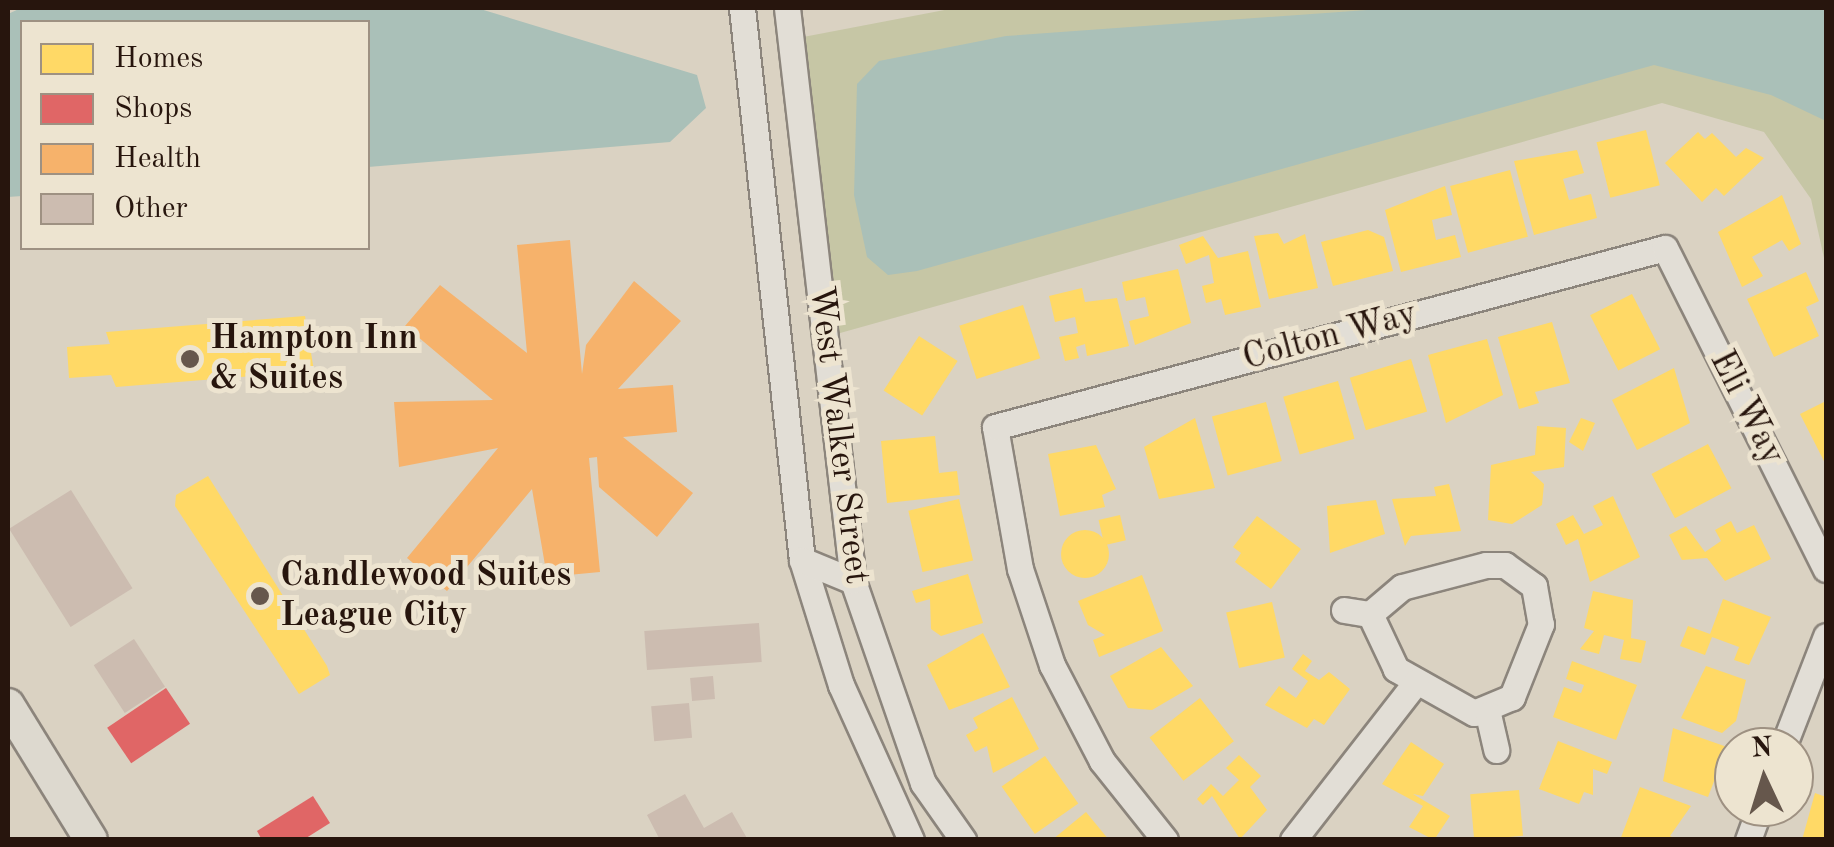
<!DOCTYPE html>
<html>
<head>
<meta charset="utf-8">
<style>
  body { margin:0 }
  #map { position:relative; width:1834px; height:847px; overflow:hidden; background:#dad2c2; font-family:"Old Standard TT",serif }
  div>[style] { position:absolute }
  .green>* { inset:0; background:#c6c6a5 }
  .water>* { inset:0; background:#aac0b8 }
  .homes>* { inset:0; background:#ffd966; transform-origin:0 0 }
  .round { border-radius:50% }
  .shops>* { inset:0; background:#e06666; transform-origin:0 0 }
  .health>* { inset:0; background:#f6b26b }
  .building>* { inset:0; background:#ccbcb0; transform-origin:0 0 }
  .roads { filter:drop-shadow(2px 0 #8c857c) drop-shadow(-2px 0 #8c857c) drop-shadow(0 2px #8c857c) drop-shadow(0 -2px #8c857c) }
  .minor>* { height:25px; margin:-12.5px; padding:0 12.5px; transform-origin:12.5px; border-radius:12.5px; background:#e2ded6 }
  .major>* { height:32px; margin:-16px; padding:0 16px; transform-origin:16px; border-radius:16px; background:#ddd9cf }
  .dots>* { width:28px; height:28px; translate:-50% -50%; box-sizing:border-box; border:5px solid #ede4d0; border-radius:50% }
  span { translate:-50% -50%; white-space:nowrap; text-align:center; line-height:1.15; -webkit-text-stroke:10px #ede4d0; paint-order:stroke }
  .street-label { font-size:35px; color:#27150d }
  .poi-label { font-size:35px; color:#27150d; font-weight:700 }
  .left { translate:0 -50%; text-align:left }
  .frame { position:absolute; inset:0; border:10px solid #27150d; pointer-events:none }
  .legend { position:absolute; left:20px; top:20px; width:350px; height:230px; box-sizing:border-box; background:#ede4d0; border:2px solid #9e9182; margin:0; padding:12px 18px; list-style:none; font-size:30px; color:#27150d }
  .legend li { display:flex; align-items:center; gap:20px; height:50px }
  .legend b { width:50px; border:2px solid #9e9182 }
  .north { position:absolute; left:1714px; top:727px; width:100px; height:100px; box-sizing:border-box; background:#ede4d0; border:2px solid #9e9182; border-radius:50%; rotate:356deg; font-size:28px; font-weight:700; line-height:40px; text-align:center; color:#27150d }
  .north::after { content:''; display:block; margin:auto; width:35px; height:45px; background:#66574c; clip-path:polygon(50% 0,100% 100%,50% 72%,0 100%) }
</style>
</head>
<body>
<div id="map">
  <div class="green">
    <i style="clip-path:polygon(955px 8px,1826px 8px,1826px 267px,1811px 199px,1764px 132px,1662px 103px,833px 335px,798px 38px)"></i>
  </div>
  <div class="water">
    <i style="clip-path:polygon(21px 8px,477px 8px,697px 75px,706px 108px,670px 142px,368px 167px,368px 22px,22px 22px,22px 196px,8px 197px,8px 14px)"></i>
    <i style="clip-path:polygon(1395px 8px,1826px 8px,1826px 121px,1771px 95px,1654px 65px,917px 271px,888px 275px,867px 257px,854px 195px,857px 84px,879px 61px,1006px 36px)"></i>
  </div>
  <div class="homes">
    <i style="left:1646px;top:130px;width:57px;height:51px;rotate:76deg"></i>
    <i style="clip-path:polygon(1698px 132px,1705px 139px,1712px 133px,1736px 157px,1746px 148px,1764px 158px,1724px 196px,1716px 188px,1702px 202px,1665px 163px)"></i>
    <i style="clip-path:polygon(1577px 150px,1584px 173px,1563px 179px,1569px 200px,1591px 194px,1597px 218px,1534px 235px,1514px 161px)"></i>
    <i style="left:1510px;top:170px;width:69px;height:62px;rotate:75deg"></i>
    <i style="clip-path:polygon(1445px 186px,1452px 215px,1432px 220px,1436px 240px,1455px 235px,1461px 257px,1401px 272px,1385px 210px)"></i>
    <i style="clip-path:polygon(1782px 195px,1801px 244px,1789px 251px,1782px 240px,1752px 257px,1763px 276px,1742px 287px,1718px 232px)"></i>
    <i style="clip-path:polygon(1368px 230px,1384px 237px,1393px 271px,1333px 286px,1321px 242px)"></i>
    <i style="clip-path:polygon(1278px 233px,1284px 244px,1305px 234px,1318px 288px,1269px 299px,1254px 236px)"></i>
    <i style="clip-path:polygon(1203px 236px,1218px 258px,1248px 251px,1261px 307px,1225px 315px,1221px 299px,1206px 303px,1202px 286px,1214px 283px,1209px 255px,1186px 264px,1179px 245px)"></i>
    <i style="clip-path:polygon(1178px 269px,1191px 323px,1135px 345px,1129px 321px,1149px 316px,1145px 297px,1126px 301px,1122px 282px)"></i>
    <i style="clip-path:polygon(1806px 272px,1819px 301px,1806px 307px,1819px 336px,1774px 357px,1747px 299px)"></i>
    <i style="clip-path:polygon(1082px 288px,1085px 302px,1117px 298px,1129px 346px,1087px 356px,1085px 344px,1076px 347px,1079px 358px,1065px 361px,1059px 337px,1078px 333px,1075px 317px,1055px 322px,1049px 296px)"></i>
    <i style="left:1632px;top:294px;width:62px;height:47px;rotate:63deg"></i>
    <i style="left:1023px;top:305px;width:56px;height:67px;rotate:72deg"></i>
    <i style="clip-path:polygon(305px 316px,314px 371px,116px 387px,111px 375px,69px 378px,67px 347px,110px 344px,106px 332px)"></i>
    <i style="clip-path:polygon(1552px 322px,1570px 383px,1535px 392px,1539px 403px,1519px 409px,1498px 337px)"></i>
    <i style="left:919px;top:336px;width:46px;height:65px;rotate:33deg"></i>
    <i style="clip-path:polygon(1487px 339px,1503px 395px,1446px 423px,1428px 355px)"></i>
    <i style="left:1411px;top:359px;width:55px;height:64px;rotate:73deg"></i>
    <i style="clip-path:polygon(1674px 368px,1690px 423px,1637px 450px,1612px 400px)"></i>
    <i style="left:1338px;top:381px;width:60px;height:57px;rotate:74deg"></i>
    <i style="clip-path:polygon(1826px 401px,1826px 465px,1800px 414px)"></i>
    <i style="left:1266px;top:402px;width:61px;height:56px;rotate:75deg"></i>
    <i style="clip-path:polygon(1195px 418px,1215px 488px,1159px 499px,1144px 447px)"></i>
    <i style="clip-path:polygon(1581px 418px,1595px 423px,1583px 451px,1569px 442px)"></i>
    <i style="clip-path:polygon(1537px 426px,1566px 428px,1564px 467px,1531px 472px,1544px 484px,1542px 505px,1512px 524px,1488px 520px,1491px 465px,1535px 455px)"></i>
    <i style="clip-path:polygon(935px 436px,939px 473px,957px 471px,960px 495px,887px 503px,881px 441px)"></i>
    <i style="left:1708px;top:444px;width:50px;height:64px;rotate:62deg"></i>
    <i style="clip-path:polygon(1096px 445px,1116px 489px,1102px 495px,1105px 507px,1060px 516px,1048px 454px)"></i>
    <i style="clip-path:polygon(208px 476px,327px 666px,330px 675px,299px 694px,175px 506px,176px 495px)"></i>
    <i style="clip-path:polygon(1449px 484px,1461px 531px,1411px 536px,1405px 546px,1392px 499px,1436px 496px,1434px 487px)"></i>
    <i style="clip-path:polygon(1613px 496px,1640px 557px,1590px 582px,1578px 539px,1566px 545px,1556px 524px,1573px 515px,1584px 534px,1603px 525px,1593px 506px)"></i>
    <i style="left:959px;top:499px;width:63px;height:52px;rotate:77deg"></i>
    <i style="clip-path:polygon(1376px 500px,1385px 534px,1330px 553px,1327px 506px)"></i>
    <i style="left:1120px;top:515px;width:26px;height:22px;rotate:77deg"></i>
    <i style="clip-path:polygon(1257px 516px,1301px 549px,1271px 589px,1235px 562px,1241px 553px,1233px 547px)"></i>
    <i style="clip-path:polygon(1731px 521px,1737px 533px,1754px 525px,1771px 559px,1725px 581px,1707px 558px,1682px 560px,1669px 535px,1686px 526px,1705px 552px,1721px 541px,1715px 530px)"></i>
    <i class="round" style="left:1061px;top:530px;width:48px;height:48px"></i>
    <i style="clip-path:polygon(968px 574px,983px 623px,941px 636px,931px 629px,930px 599px,916px 603px,912px 591px)"></i>
    <i style="clip-path:polygon(1142px 575px,1163px 631px,1099px 657px,1093px 640px,1105px 635px,1088px 625px,1078px 601px)"></i>
    <i style="clip-path:polygon(1593px 591px,1633px 600px,1631px 638px,1646px 641px,1641px 663px,1620px 659px,1624px 640px,1604px 635px,1599px 654px,1580px 649px,1594px 631px,1584px 628px)"></i>
    <i style="clip-path:polygon(1723px 599px,1771px 617px,1749px 665px,1734px 660px,1739px 647px,1712px 637px,1705px 655px,1680px 646px,1688px 626px,1710px 634px)"></i>
    <i style="left:1272px;top:602px;width:57px;height:47px;rotate:77deg"></i>
    <i style="clip-path:polygon(983px 633px,1010px 687px,949px 710px,927px 665px)"></i>
    <i style="clip-path:polygon(1161px 647px,1193px 686px,1152px 710px,1128px 708px,1110px 676px)"></i>
    <i style="clip-path:polygon(1303px 654px,1312px 661px,1305px 671px,1319px 680px,1329px 672px,1350px 689px,1324px 725px,1314px 719px,1307px 728px,1265px 705px,1279px 686px,1296px 698px,1308px 681px,1292px 669px)"></i>
    <i style="clip-path:polygon(1572px 661px,1637px 685px,1616px 740px,1553px 717px,1564px 687px,1581px 693px,1584px 685px,1566px 679px)"></i>
    <i style="clip-path:polygon(1706px 666px,1746px 680px,1736px 721px,1722px 733px,1681px 718px)"></i>
    <i style="clip-path:polygon(1012px 697px,1039px 749px,993px 773px,987px 746px,975px 752px,966px 735px,978px 728px,973px 718px)"></i>
    <i style="left:1200px;top:698px;width:55px;height:64px;rotate:52deg"></i>
    <i style="clip-path:polygon(1673px 728px,1727px 747px,1708px 797px,1663px 781px)"></i>
    <i style="clip-path:polygon(1558px 741px,1612px 762px,1607px 774px,1593px 769px,1593px 795px,1584px 792px,1579px 804px,1539px 789px)"></i>
    <i style="clip-path:polygon(1411px 742px,1444px 764px,1423px 796px,1413px 794px,1450px 816px,1434px 840px,1409px 827px,1423px 806px,1382px 784px)"></i>
    <i style="clip-path:polygon(1239px 755px,1261px 776px,1250px 787px,1267px 810px,1240px 839px,1212px 796px,1203px 805px,1197px 799px,1211px 784px,1223px 796px,1239px 780px,1226px 768px)"></i>
    <i style="left:1045px;top:756px;width:58px;height:53px;rotate:55deg"></i>
    <i style="clip-path:polygon(1640px 787px,1691px 806px,1670px 836px,1680px 840px,1620px 840px)"></i>
    <i style="left:1519px;top:790px;width:46px;height:49px;rotate:85deg"></i>
    <i style="clip-path:polygon(1815px 793px,1826px 797px,1826px 840px,1802px 840px)"></i>
    <i style="clip-path:polygon(1086px 812px,1109px 840px,1052px 840px)"></i>
  </div>
  <div class="shops">
    <i style="left:166px;top:688px;width:43px;height:71px;rotate:56deg"></i>
    <i style="clip-path:polygon(313px 796px,330px 823px,303px 840px,262px 840px,257px 831px)"></i>
  </div>
  <div class="health">
    <i style="clip-path:polygon(570px 240px,582px 374px,586px 345px,634px 281px,681px 321px,618px 389px,673px 385px,677px 432px,623px 437px,693px 493px,657px 537px,599px 487px,597px 457px,589px 458px,600px 572px,547px 577px,532px 489px,447px 591px,407px 558px,498px 448px,399px 467px,394px 402px,493px 400px,405px 326px,440px 285px,527px 353px,517px 245px)"></i>
  </div>
  <div class="building">
    <i style="left:71px;top:490px;width:116px;height:73px;rotate:58deg"></i>
    <i style="left:759px;top:623px;width:39px;height:115px;rotate:86deg"></i>
    <i style="left:134px;top:639px;width:57px;height:48px;rotate:57deg"></i>
    <i style="left:713px;top:676px;width:23px;height:23px;rotate:85deg"></i>
    <i style="left:689px;top:703px;width:35px;height:38px;rotate:85deg"></i>
    <i style="clip-path:polygon(685px 794px,704px 828px,732px 812px,748px 840px,660px 840px,647px 815px)"></i>
  </div>
  <div class="roads">
    <div class="minor">
      <i style="left:742px;top:8px;width:555px;rotate:83.8deg"></i>
      <i style="left:802px;top:560px;width:131px;rotate:72.7deg"></i>
      <i style="left:841px;top:685px;width:170px;rotate:65.7deg"></i>
      <i style="left:787px;top:8px;width:577px;rotate:83.43deg"></i>
      <i style="left:853px;top:581px;width:214px;rotate:70.9deg"></i>
      <i style="left:923px;top:783px;width:70px;rotate:54.9deg"></i>
      <i style="left:802px;top:560px;width:55px;rotate:22.4deg"></i>
      <i style="left:1486px;top:565px;width:19px"></i>
      <i style="left:1505px;top:565px;width:36px;rotate:36deg"></i>
      <i style="left:1534px;top:586px;width:39px;rotate:80deg"></i>
      <i style="left:1541px;top:624px;width:79px;rotate:111.7deg"></i>
      <i style="left:1512px;top:697px;width:41px;rotate:157.2deg"></i>
      <i style="left:1474px;top:713px;width:90px;rotate:-150.6deg"></i>
      <i style="left:1396px;top:669px;width:61px;rotate:-115.3deg"></i>
      <i style="left:1370px;top:614px;width:42px;rotate:-40.2deg"></i>
      <i style="left:1402px;top:587px;width:87px;rotate:-14.7deg"></i>
      <i style="left:1344px;top:610px;width:26px;rotate:9deg"></i>
      <i style="left:1488px;top:714px;width:37px;rotate:77deg"></i>
      <i style="left:1783px;top:747px;width:119px;rotate:-68.8deg"></i>
      <i style="left:1165px;top:840px;width:101px;rotate:-128.6deg"></i>
      <i style="left:1102px;top:761px;width:108px;rotate:-117.5deg"></i>
      <i style="left:1052px;top:665px;width:101px;rotate:-108.4deg"></i>
      <i style="left:1020px;top:569px;width:144px;rotate:-100deg"></i>
      <i style="left:995px;top:427px;width:693px;rotate:-14.96deg"></i>
      <i style="left:1665px;top:248px;width:359px;rotate:63.4deg"></i>
      <i style="left:1293px;top:840px;width:200px;rotate:-52.1deg"></i>
      <i style="left:1748px;top:840px;width:35px;rotate:-70deg"></i>
    </div>
    <div class="major">
      <i style="left:8px;top:705px;width:158px;rotate:58.4deg"></i>
    </div>
  </div>
  <div class="dots">
    <i style="left:190px;top:359px;background:#66574c"></i>
    <i style="left:260px;top:596px;background:#66574c"></i>
  </div>
  <div class="street-label">
    <span style="left:1330px;top:337px;rotate:-15deg">Colton Way</span>
    <span style="left:1746px;top:408px;rotate:63deg">Eli Way</span>
    <span style="left:838px;top:435px;rotate:83deg">West Walker Street</span>
  </div>
  <div class="poi-label">
    <span class="left" style="left:210px;top:359px">Hampton Inn<br>&amp; Suites</span>
    <span class="left" style="left:280px;top:596px">Candlewood Suites<br>League City</span>
  </div>
  <div class="frame"></div>
  <ul class="legend">
  <li><b style="height:28px;background:#ffd966"></b>Homes</li>
  <li><b style="height:28px;background:#e06666"></b>Shops</li>
  <li><b style="height:28px;background:#f6b26b"></b>Health</li>
  <li><b style="height:28px;background:#ccbcb0"></b>Other</li>
  </ul>
  <div class="north">N</div>
</div>
</body>
</html>
